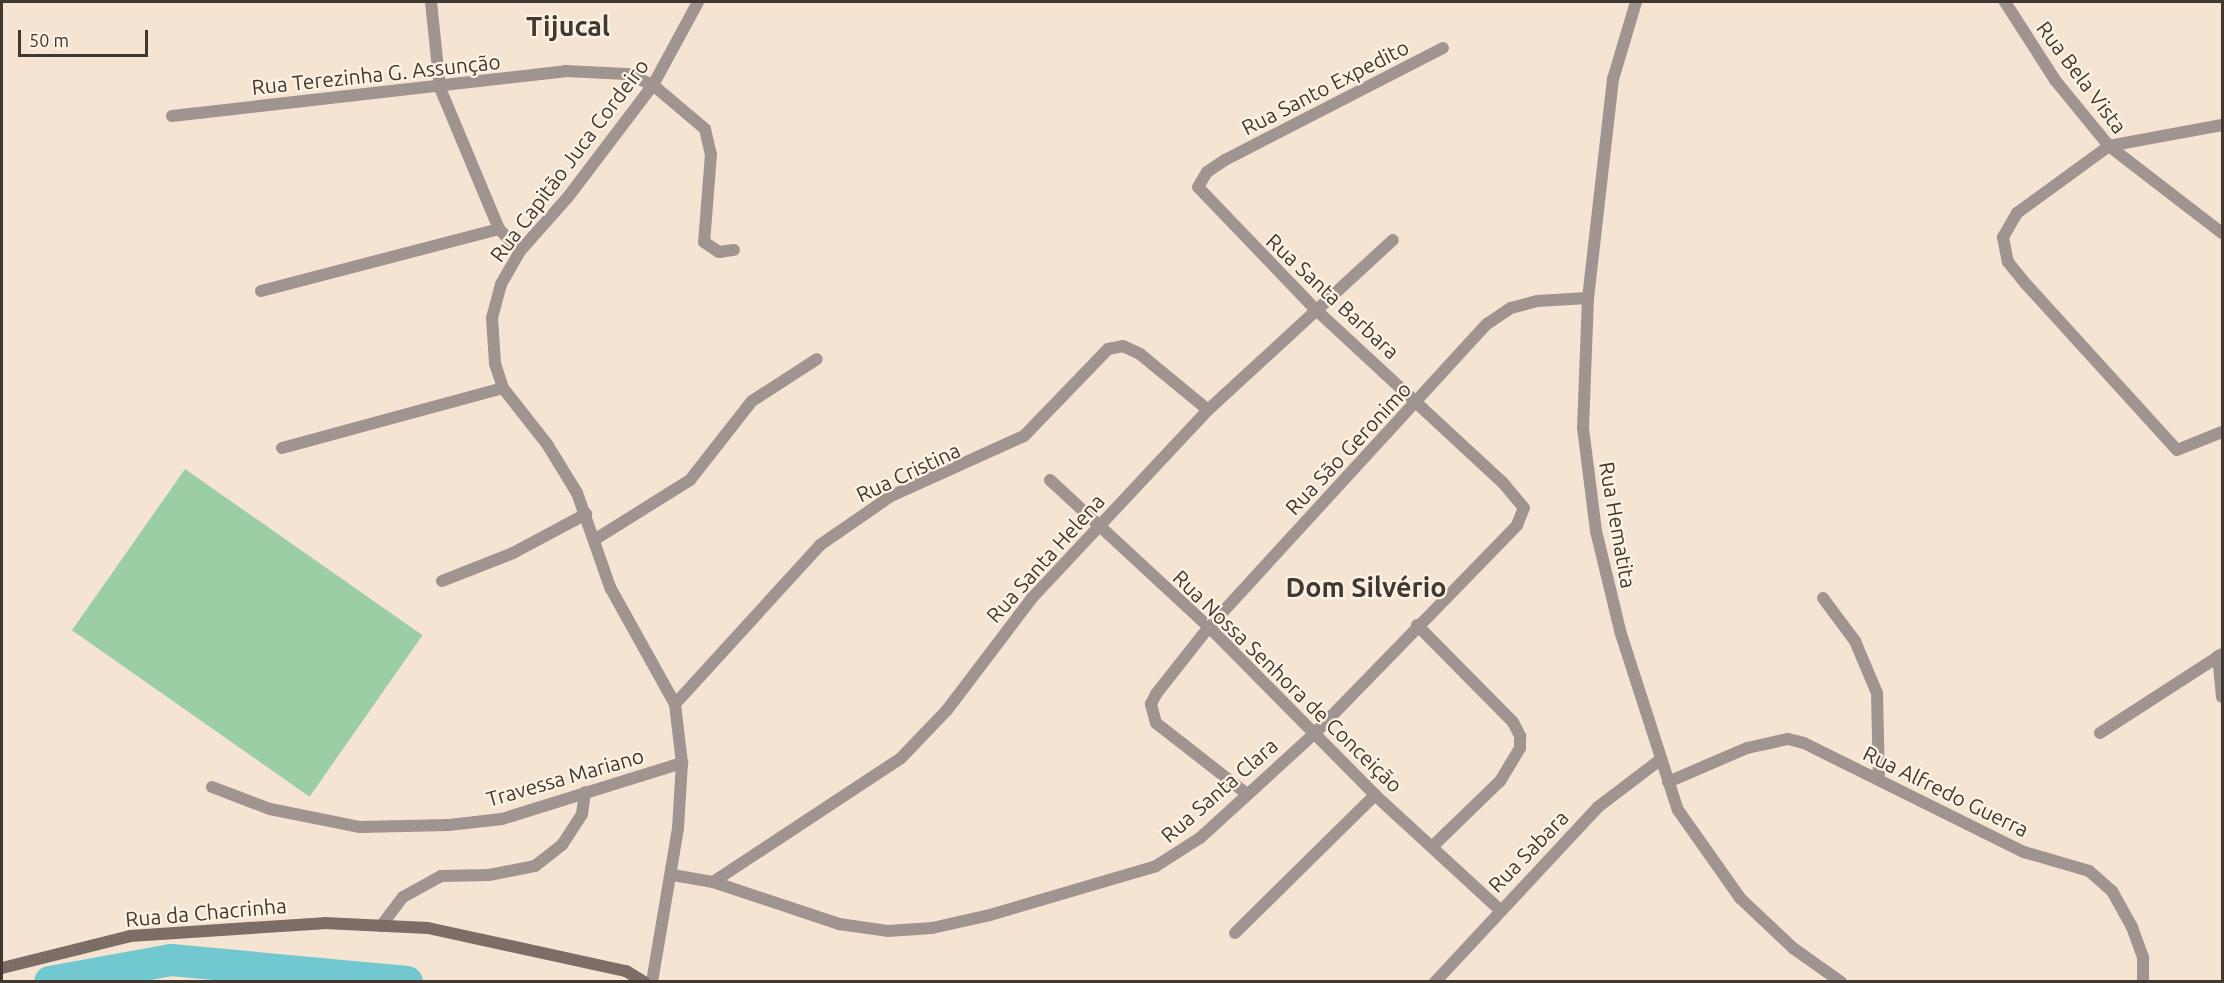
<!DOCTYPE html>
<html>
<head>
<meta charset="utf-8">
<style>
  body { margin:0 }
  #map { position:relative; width:2224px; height:983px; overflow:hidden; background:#f4e4d1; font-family:Ubuntu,sans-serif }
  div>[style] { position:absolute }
  .green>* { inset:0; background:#9bcea2; transform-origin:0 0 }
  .river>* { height:32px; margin:-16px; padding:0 16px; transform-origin:16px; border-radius:16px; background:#72c8d1 }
  .street>* { height:12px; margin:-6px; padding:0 6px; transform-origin:6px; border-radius:6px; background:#9f9490 }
  .secondary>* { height:12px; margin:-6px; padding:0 6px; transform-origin:6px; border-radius:6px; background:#7c6d67 }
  span { translate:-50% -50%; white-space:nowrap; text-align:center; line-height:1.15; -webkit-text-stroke:4.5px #fef2e3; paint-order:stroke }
  .street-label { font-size:21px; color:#3f3932 }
  .district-label { font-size:27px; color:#3f3932; font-weight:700 }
  .frame { position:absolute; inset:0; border:3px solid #3f3932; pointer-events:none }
  .scale { position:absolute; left:18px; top:30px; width:130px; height:27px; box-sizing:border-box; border:3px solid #3f3932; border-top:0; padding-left:8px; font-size:18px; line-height:21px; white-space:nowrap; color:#3f3932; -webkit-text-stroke:4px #fef2e3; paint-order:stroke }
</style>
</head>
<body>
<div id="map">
  <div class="green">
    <i style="left:185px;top:469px;width:290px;height:197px;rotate:35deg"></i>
  </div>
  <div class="river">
    <i style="left:50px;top:982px;width:123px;rotate:-10.3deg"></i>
    <i style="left:171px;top:960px;width:237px;rotate:5.3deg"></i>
  </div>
  <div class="street">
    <i style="left:431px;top:2px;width:86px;rotate:84deg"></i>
    <i style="left:440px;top:88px;width:153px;rotate:67.3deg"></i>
    <i style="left:499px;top:229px;width:30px;rotate:46deg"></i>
    <i style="left:1636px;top:2px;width:80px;rotate:106.6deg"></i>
    <i style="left:1613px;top:79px;width:220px;rotate:96.5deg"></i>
    <i style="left:1588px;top:298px;width:130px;rotate:92.2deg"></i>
    <i style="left:1583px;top:428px;width:104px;rotate:82.8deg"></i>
    <i style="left:1596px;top:531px;width:106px;rotate:76.4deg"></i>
    <i style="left:1621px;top:634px;width:185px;rotate:72.1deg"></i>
    <i style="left:1678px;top:810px;width:108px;rotate:54.8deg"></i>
    <i style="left:1740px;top:898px;width:73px;rotate:43.3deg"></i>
    <i style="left:1793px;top:948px;width:59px;rotate:35.3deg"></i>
    <i style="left:2005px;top:2px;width:93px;rotate:57.3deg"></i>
    <i style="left:2055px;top:80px;width:85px;rotate:50.7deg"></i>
    <i style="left:2109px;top:146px;width:143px;rotate:37.6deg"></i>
    <i style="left:172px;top:116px;width:396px;rotate:-6.5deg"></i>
    <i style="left:565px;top:71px;width:62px;rotate:2.8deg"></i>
    <i style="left:627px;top:74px;width:28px;rotate:23deg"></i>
    <i style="left:653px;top:85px;width:68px;rotate:40.2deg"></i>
    <i style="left:705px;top:129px;width:26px;rotate:77deg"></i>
    <i style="left:711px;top:154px;width:88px;rotate:94.5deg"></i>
    <i style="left:704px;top:242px;width:18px;rotate:34deg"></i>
    <i style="left:719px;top:252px;width:15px;rotate:-8deg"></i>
    <i style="left:2222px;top:125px;width:115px;rotate:169.5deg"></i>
    <i style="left:2109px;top:146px;width:114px;rotate:143.9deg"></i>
    <i style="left:2017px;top:213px;width:28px;rotate:120deg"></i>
    <i style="left:2003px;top:237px;width:25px;rotate:79deg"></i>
    <i style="left:2008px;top:262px;width:28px;rotate:51deg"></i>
    <i style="left:2026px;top:284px;width:224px;rotate:47.7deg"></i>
    <i style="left:2177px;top:450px;width:48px;rotate:-21.8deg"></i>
    <i style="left:261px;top:291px;width:246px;rotate:-14.6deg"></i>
    <i style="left:282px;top:448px;width:229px;rotate:-15.2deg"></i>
    <i style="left:1050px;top:480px;width:217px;rotate:42.8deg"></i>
    <i style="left:1209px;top:627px;width:236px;rotate:45.3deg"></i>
    <i style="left:1375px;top:795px;width:168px;rotate:42.6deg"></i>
    <i style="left:594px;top:540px;width:113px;rotate:-32deg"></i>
    <i style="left:690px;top:480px;width:100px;rotate:-51.9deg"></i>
    <i style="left:752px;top:401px;width:77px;rotate:-32.9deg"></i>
    <i style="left:442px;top:581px;width:76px;rotate:-21.5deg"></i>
    <i style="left:513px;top:553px;width:83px;rotate:-28.1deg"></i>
    <i style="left:1823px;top:598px;width:54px;rotate:53.3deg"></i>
    <i style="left:1855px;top:641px;width:56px;rotate:67.1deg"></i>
    <i style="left:1877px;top:693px;width:87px;rotate:88.7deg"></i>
    <i style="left:1417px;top:625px;width:136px;rotate:45.3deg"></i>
    <i style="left:1513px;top:722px;width:16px;rotate:63deg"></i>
    <i style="left:1520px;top:736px;width:12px;rotate:90deg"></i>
    <i style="left:1520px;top:748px;width:39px;rotate:121deg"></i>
    <i style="left:1500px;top:781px;width:95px;rotate:135.9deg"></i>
    <i style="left:2218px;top:656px;width:41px;rotate:84.4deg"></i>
    <i style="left:675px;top:704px;width:215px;rotate:-47.6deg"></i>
    <i style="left:820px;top:545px;width:86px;rotate:-34.6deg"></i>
    <i style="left:891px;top:496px;width:146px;rotate:-24.3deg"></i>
    <i style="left:1024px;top:436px;width:121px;rotate:-46deg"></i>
    <i style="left:1108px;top:349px;width:15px;rotate:-11deg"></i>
    <i style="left:1123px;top:346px;width:19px;rotate:25deg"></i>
    <i style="left:1140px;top:354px;width:88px;rotate:39.5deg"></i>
    <i style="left:2100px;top:733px;width:145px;rotate:-32.9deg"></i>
    <i style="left:1668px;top:782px;width:86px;rotate:-23.3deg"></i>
    <i style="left:1747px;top:748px;width:42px;rotate:-12.4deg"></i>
    <i style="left:1788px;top:739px;width:16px;rotate:14deg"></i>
    <i style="left:1804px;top:743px;width:246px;rotate:26.4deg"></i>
    <i style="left:2024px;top:852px;width:68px;rotate:16.3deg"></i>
    <i style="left:2089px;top:871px;width:30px;rotate:41deg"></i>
    <i style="left:2112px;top:891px;width:41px;rotate:60.9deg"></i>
    <i style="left:2132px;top:927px;width:33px;rotate:70deg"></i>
    <i style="left:2143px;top:958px;width:24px;rotate:90deg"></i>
    <i style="left:212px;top:787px;width:62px;rotate:20.8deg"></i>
    <i style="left:270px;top:809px;width:92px;rotate:11.3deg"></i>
    <i style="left:360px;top:827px;width:89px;rotate:-1.3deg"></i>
    <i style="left:449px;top:825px;width:53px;rotate:-6.5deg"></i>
    <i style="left:502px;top:819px;width:189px;rotate:-17.3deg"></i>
    <i style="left:1247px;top:794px;width:115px;rotate:-142deg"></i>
    <i style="left:1156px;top:723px;width:20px;rotate:-105deg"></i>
    <i style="left:1151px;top:704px;width:11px;rotate:-63deg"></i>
    <i style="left:1156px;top:694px;width:85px;rotate:-51.7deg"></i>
    <i style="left:1209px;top:627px;width:411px;rotate:-47.5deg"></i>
    <i style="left:1487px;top:324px;width:29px;rotate:-34deg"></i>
    <i style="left:1511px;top:308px;width:27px;rotate:-15deg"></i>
    <i style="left:1537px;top:301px;width:51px;rotate:-3.4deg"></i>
    <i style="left:673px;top:875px;width:41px;rotate:9.9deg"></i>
    <i style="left:713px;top:882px;width:133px;rotate:18.4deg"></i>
    <i style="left:839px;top:924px;width:49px;rotate:8.1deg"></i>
    <i style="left:888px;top:931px;width:44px;rotate:-3.9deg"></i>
    <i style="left:932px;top:928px;width:59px;rotate:-12.6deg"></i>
    <i style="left:990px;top:915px;width:173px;rotate:-16.4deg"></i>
    <i style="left:1156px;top:866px;width:52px;rotate:-32.5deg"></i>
    <i style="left:1200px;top:838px;width:157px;rotate:-42.4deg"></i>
    <i style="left:1316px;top:732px;width:289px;rotate:-45.8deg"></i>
    <i style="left:1517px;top:525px;width:18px;rotate:-68deg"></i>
    <i style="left:1524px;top:508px;width:34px;rotate:-130deg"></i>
    <i style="left:1502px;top:482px;width:253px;rotate:-137.2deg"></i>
    <i style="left:1316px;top:310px;width:170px;rotate:-133.8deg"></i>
    <i style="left:1198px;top:187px;width:17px;rotate:-59deg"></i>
    <i style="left:1207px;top:172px;width:22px;rotate:-34deg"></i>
    <i style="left:1225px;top:160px;width:245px;rotate:-27.2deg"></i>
    <i style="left:713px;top:882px;width:225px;rotate:-33.4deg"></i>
    <i style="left:901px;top:758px;width:66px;rotate:-46.2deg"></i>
    <i style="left:947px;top:710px;width:141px;rotate:-52.8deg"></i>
    <i style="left:1032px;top:598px;width:258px;rotate:-46.9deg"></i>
    <i style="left:1208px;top:410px;width:251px;rotate:-42.6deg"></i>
    <i style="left:381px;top:926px;width:36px;rotate:-53deg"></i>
    <i style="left:403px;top:897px;width:43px;rotate:-28.9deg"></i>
    <i style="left:441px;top:876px;width:48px;rotate:-1.2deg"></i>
    <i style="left:489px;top:875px;width:47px;rotate:-11.1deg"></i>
    <i style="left:535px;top:866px;width:34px;rotate:-38deg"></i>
    <i style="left:562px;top:845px;width:37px;rotate:-57deg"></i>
    <i style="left:582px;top:814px;width:22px;rotate:-82deg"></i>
    <i style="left:1235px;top:933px;width:197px;rotate:-44.6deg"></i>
    <i style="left:652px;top:982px;width:156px;rotate:-80.4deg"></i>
    <i style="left:678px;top:828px;width:65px;rotate:-86.5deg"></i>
    <i style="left:682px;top:763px;width:59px;rotate:-96.8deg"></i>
    <i style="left:675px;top:704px;width:134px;rotate:-119.1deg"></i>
    <i style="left:610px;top:587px;width:100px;rotate:-109.3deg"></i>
    <i style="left:577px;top:493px;width:57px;rotate:-121.5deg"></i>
    <i style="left:547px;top:444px;width:71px;rotate:-128.2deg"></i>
    <i style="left:503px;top:388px;width:26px;rotate:-108deg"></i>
    <i style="left:495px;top:363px;width:45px;rotate:-93.8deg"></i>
    <i style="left:492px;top:318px;width:35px;rotate:-75deg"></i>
    <i style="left:501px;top:284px;width:38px;rotate:-60deg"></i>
    <i style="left:520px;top:251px;width:72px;rotate:-48.4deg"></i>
    <i style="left:568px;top:197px;width:141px;rotate:-52.8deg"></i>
    <i style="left:653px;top:85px;width:94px;rotate:-61.5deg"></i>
    <i style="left:1435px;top:982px;width:239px;rotate:-47deg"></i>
    <i style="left:1598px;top:807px;width:78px;rotate:-37.2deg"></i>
  </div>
  <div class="secondary">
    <i style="left:2px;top:968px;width:132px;rotate:-14deg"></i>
    <i style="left:130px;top:936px;width:194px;rotate:-3.8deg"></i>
    <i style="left:324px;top:923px;width:104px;rotate:2.8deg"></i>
    <i style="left:428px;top:928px;width:203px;rotate:12.3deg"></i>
    <i style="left:626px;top:971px;width:21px;rotate:31deg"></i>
  </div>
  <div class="street-label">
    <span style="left:376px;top:74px;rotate:-6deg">Rua Terezinha G. Assunção</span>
    <span style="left:2082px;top:77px;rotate:53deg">Rua Bela Vista</span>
    <span style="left:1325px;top:87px;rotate:-27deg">Rua Santo Expedito</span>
    <span style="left:569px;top:160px;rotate:-53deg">Rua Capitão Juca Cordeiro</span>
    <span style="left:1333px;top:296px;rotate:43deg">Rua Santa Barbara</span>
    <span style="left:1348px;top:448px;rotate:-47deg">Rua São Geronimo</span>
    <span style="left:908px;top:472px;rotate:-25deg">Rua Cristina</span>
    <span style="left:1618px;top:525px;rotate:80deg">Rua Hematita</span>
    <span style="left:1045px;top:558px;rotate:-48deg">Rua Santa Helena</span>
    <span style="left:1288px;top:681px;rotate:44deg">Rua Nossa Senhora de Conceição</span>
    <span style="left:565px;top:777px;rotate:-16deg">Travessa Mariano</span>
    <span style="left:1219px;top:790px;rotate:-41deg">Rua Santa Clara</span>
    <span style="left:1946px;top:791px;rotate:26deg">Rua Alfredo Guerra</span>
    <span style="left:1528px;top:851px;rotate:-46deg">Rua Sabara</span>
    <span style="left:206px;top:912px;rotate:-5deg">Rua da Chacrinha</span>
  </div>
  <div class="district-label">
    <span style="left:568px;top:27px">Tijucal</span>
    <span style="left:1366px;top:588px">Dom Silvério</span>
  </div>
  <div class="frame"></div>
  <div class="scale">50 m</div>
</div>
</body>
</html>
